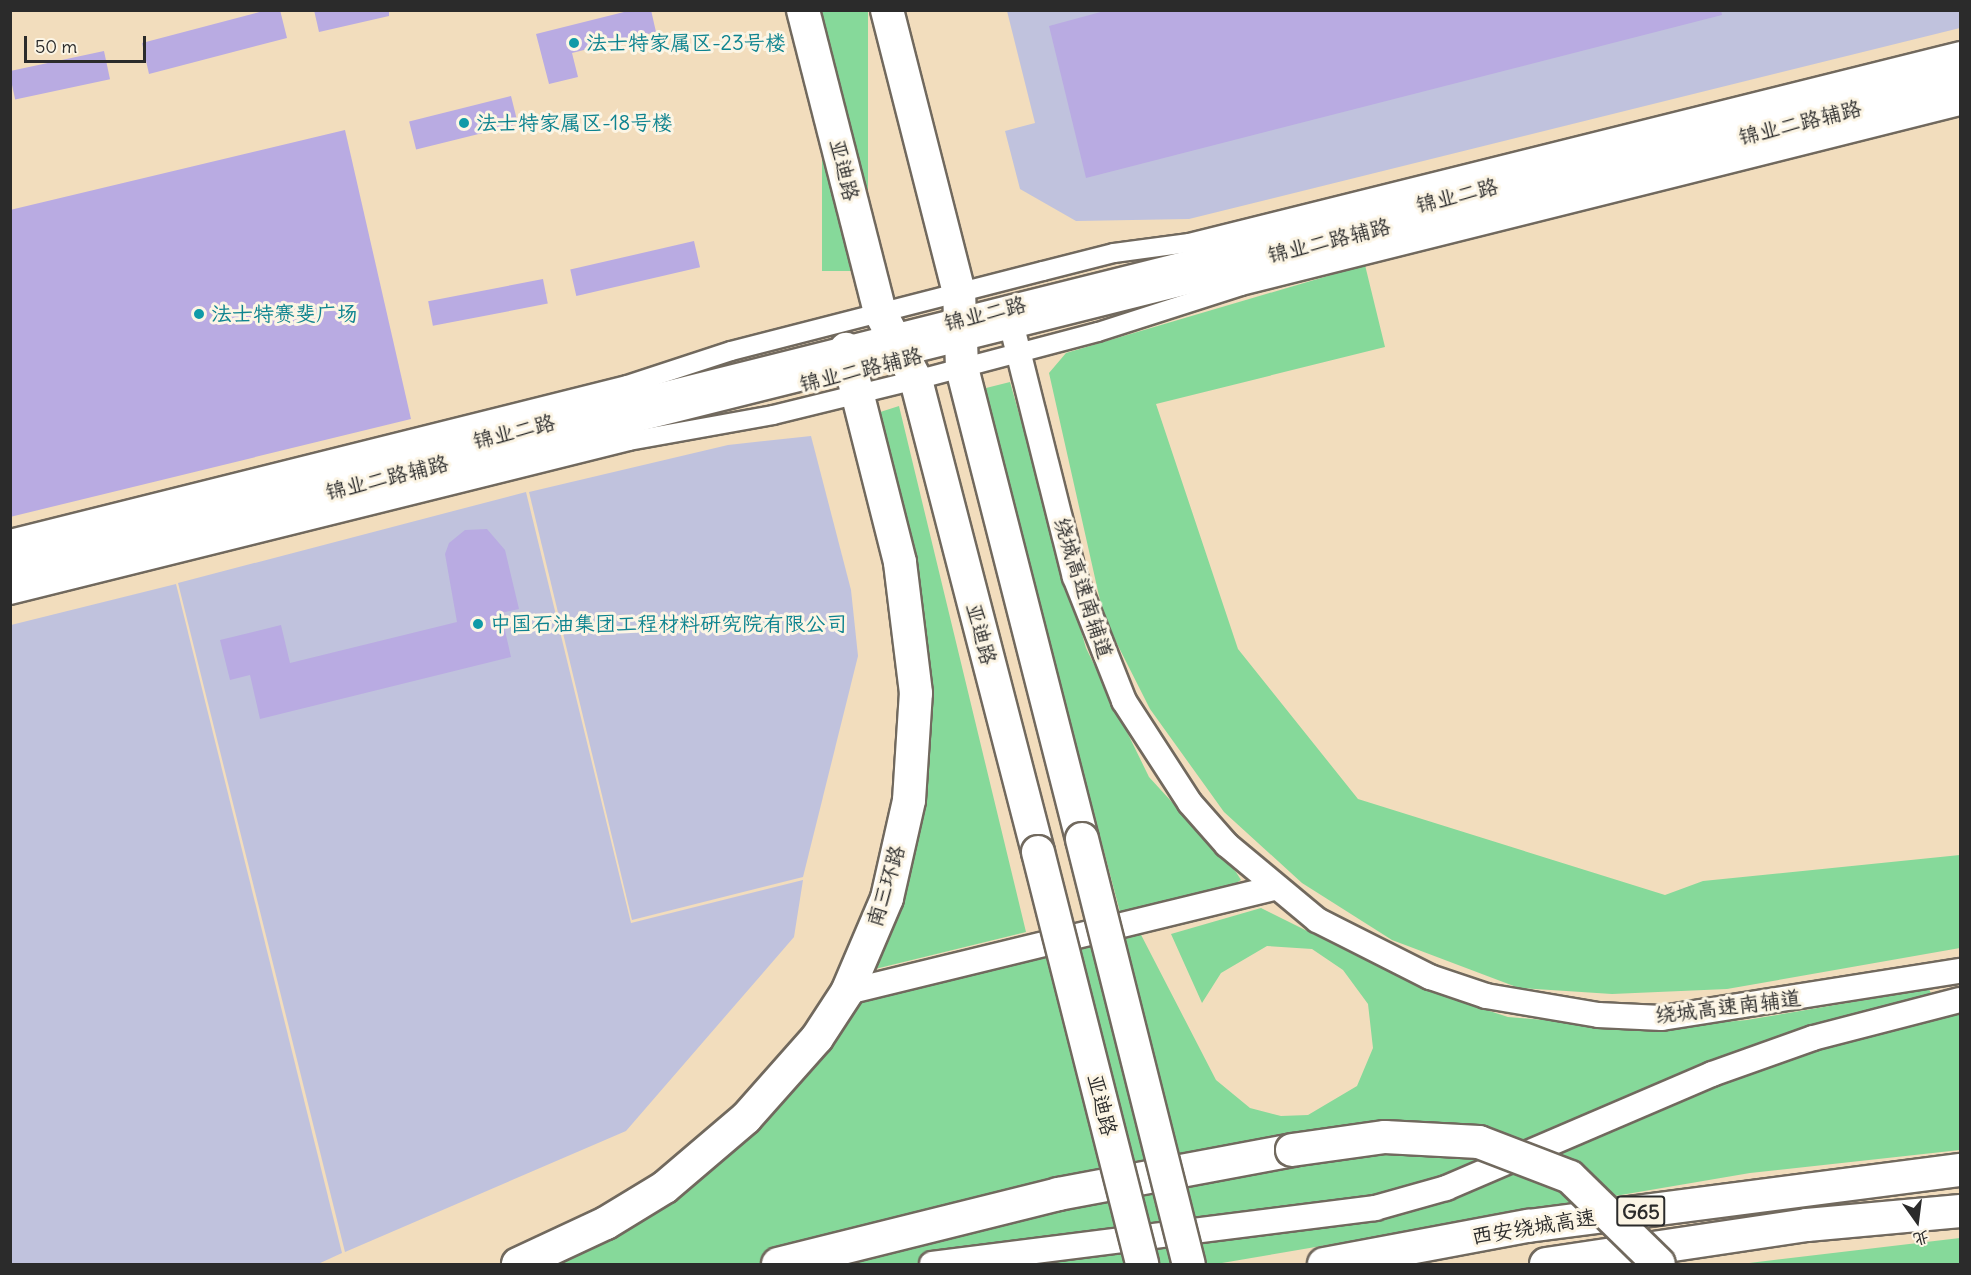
<!DOCTYPE html>
<html>
<head>
<meta charset="utf-8">
<style>
  body { margin:0 }
  #map { position:relative; width:1971px; height:1275px; overflow:hidden; background:#f2ddbd; font-family:Delius,"LXGW WenKai TC",sans-serif }
  div>[style] { position:absolute }
  .industrial>* { inset:0; background:#c0c2dd }
  .green>* { inset:0; background:#86d99a; transform-origin:0 0 }
  .building>* { inset:0; background:#b9abe2; transform-origin:0 0 }
  .roads { filter:drop-shadow(2px 0 #71695e) drop-shadow(-2px 0 #71695e) drop-shadow(0 2px #71695e) drop-shadow(0 -2px #71695e) }
  .street>* { height:18px; margin:-9px; padding:0 9px; transform-origin:9px; border-radius:9px; background:#fff }
  .secondary>* { height:24px; margin:-12px; padding:0 12px; transform-origin:12px; border-radius:12px; background:#fff }
  .highway>* { height:32px; margin:-16px; padding:0 16px; transform-origin:16px; border-radius:16px; background:#fff }
  .bridges { filter:drop-shadow(2px 0 #71695e) drop-shadow(-2px 0 #71695e) drop-shadow(0 2px #71695e) drop-shadow(0 -2px #71695e) }
  .highway-bridge>* { height:32px; margin:-16px; padding:0 16px; transform-origin:16px; border-radius:16px; background:#fff }
  .dots>* { width:16px; height:16px; translate:-50% -50%; box-sizing:border-box; border:3px solid #fcf5e5; border-radius:50% }
  span { translate:-50% -50%; white-space:nowrap; text-align:center; line-height:1.15; -webkit-text-stroke:6px #fcf5e5; paint-order:stroke }
  .shield-label span { padding:2px 4px; background:#fcf5e5; border:2px solid; border-radius:4px; -webkit-text-stroke-width:0 }
  .shield-label { font-size:20px; color:#2b2b2b; font-weight:700 }
  .culture-label { font-size:21px; color:#0d838f }
  .left { translate:0 -50%; text-align:left }
  .street-label { font-size:21px; color:#2b2b2b }
  .frame { position:absolute; inset:0; border:12px solid #2b2b2b; pointer-events:none }
  .north { position:absolute; left:1887px; top:1191px; width:60px; height:60px; -webkit-text-stroke:4px #fcf5e5; paint-order:stroke; rotate:166deg; font-size:16px; font-weight:700; line-height:24px; text-align:center; color:#2b2b2b }
  .north::after { content:''; display:block; margin:auto; width:21px; height:27px; background:#2b2b2b; clip-path:polygon(50% 0,100% 100%,50% 72%,0 100%) }
  .scale { position:absolute; left:24px; top:36px; width:122px; height:27px; box-sizing:border-box; border:3px solid #2b2b2b; border-top:0; padding-left:8px; font-size:18px; line-height:21px; white-space:nowrap; color:#2b2b2b; -webkit-text-stroke:4px #fcf5e5; paint-order:stroke }
</style>
</head>
<body>
<div id="map">
  <div class="industrial">
    <i style="clip-path:polygon(1007px 11px,1960px 11px,1960px 28px,1189px 219px,1076px 221px,1020px 189px,1005px 131px,1035px 123px)"></i>
    <i style="clip-path:polygon(811px 436px,851px 590px,858px 656px,803px 877px,632px 920px,529px 492px,728px 445px)"></i>
    <i style="clip-path:polygon(526px 492px,631px 923px,803px 880px,794px 937px,626px 1131px,345px 1252px,178px 583px)"></i>
    <i style="clip-path:polygon(176px 584px,342px 1253px,318px 1264px,11px 1264px,11px 625px)"></i>
  </div>
  <div class="green">
    <i style="left:822px;top:11px;width:46px;height:260px"></i>
    <i style="clip-path:polygon(1365px 265px,1385px 347px,1156px 404px,1238px 649px,1358px 799px,1665px 895px,1703px 881px,1960px 855px,1960px 948px,1727px 989px,1612px 994px,1519px 988px,1392px 940px,1302px 883px,1224px 812px,1150px 709px,1104px 618px,1049px 373px,1066px 353px)"></i>
    <i style="clip-path:polygon(1010px 382px,1086px 648px,1149px 777px,1236px 872px,1241px 880px,1236px 883px,1120px 912px,982px 389px)"></i>
    <i style="clip-path:polygon(899px 406px,1026px 932px,867px 971px,915px 822px,874px 414px)"></i>
    <i style="clip-path:polygon(1261px 908px,1428px 991px,1508px 1017px,1648px 1029px,1747px 1020px,1929px 989px,1939px 1010px,1960px 1006px,1960px 1150px,1750px 1173px,1216px 1264px,543px 1264px,705px 1173px,771px 1115px,831px 1037px,853px 999px,1137px 927px,1216px 1080px,1250px 1108px,1281px 1116px,1308px 1115px,1357px 1086px,1373px 1048px,1368px 1004px,1343px 970px,1312px 949px,1267px 946px,1221px 973px,1202px 1003px,1171px 934px)"></i>
    <i style="clip-path:polygon(1960px 1238px,1960px 1264px,1741px 1264px)"></i>
  </div>
  <div class="building">
    <i style="clip-path:polygon(267px 10px,280px 10px,287px 38px,149px 74px,142px 43px)"></i>
    <i style="clip-path:polygon(314px 10px,389px 10px,389px 16px,319px 32px)"></i>
    <i style="clip-path:polygon(632px 10px,651px 10px,656px 32px,572px 53px,578px 77px,549px 84px,536px 34px)"></i>
    <i style="clip-path:polygon(1108px 10px,1721px 10px,1722px 15px,1086px 178px,1049px 26px)"></i>
    <i style="left:104px;top:51px;width:29px;height:97px;rotate:78deg"></i>
    <i style="left:511px;top:96px;width:29px;height:105px;rotate:76deg"></i>
    <i style="clip-path:polygon(345px 130px,411px 419px,10px 517px,10px 210px)"></i>
    <i style="left:694px;top:241px;width:27px;height:127px;rotate:77deg"></i>
    <i style="left:543px;top:279px;width:25px;height:117px;rotate:79deg"></i>
    <i style="clip-path:polygon(487px 529px,505px 550px,519px 609px,501px 613px,511px 657px,260px 719px,250px 675px,230px 680px,220px 640px,281px 625px,290px 663px,457px 622px,445px 554px,449px 543px,465px 530px)"></i>
  </div>
  <div class="roads">
    <div class="street">
      <i style="left:10px;top:539px;width:636px;rotate:-14.01deg"></i>
      <i style="left:627px;top:385px;width:109px;rotate:-18.1deg"></i>
      <i style="left:731px;top:351px;width:322px;rotate:-14.4deg"></i>
      <i style="left:1043px;top:271px;width:73px;rotate:-14.2deg"></i>
      <i style="left:1114px;top:253px;width:76px;rotate:-7.6deg"></i>
      <i style="left:1189px;top:243px;width:795px;rotate:-13.98deg"></i>
      <i style="left:10px;top:595px;width:638px;rotate:-13.97deg"></i>
      <i style="left:629px;top:441px;width:146px;rotate:-10.2deg"></i>
      <i style="left:773px;top:415px;width:147px;rotate:-13.8deg"></i>
      <i style="left:916px;top:380px;width:188px;rotate:-14.8deg"></i>
      <i style="left:1098px;top:332px;width:150px;rotate:-17.8deg"></i>
      <i style="left:1241px;top:286px;width:741px;rotate:-14.05deg"></i>
    </div>
    <div class="secondary">
      <i style="left:1008px;top:311px;width:274px;rotate:75.9deg"></i>
      <i style="left:1075px;top:577px;width:133px;rotate:68.4deg"></i>
      <i style="left:1124px;top:701px;width:121px;rotate:57.1deg"></i>
      <i style="left:1190px;top:803px;width:56px;rotate:48.6deg"></i>
      <i style="left:1227px;top:845px;width:117px;rotate:39.8deg"></i>
      <i style="left:1317px;top:920px;width:127px;rotate:26.8deg"></i>
      <i style="left:1430px;top:977px;width:59px;rotate:18.7deg"></i>
      <i style="left:1486px;top:996px;width:114px;rotate:9.6deg"></i>
      <i style="left:1598px;top:1015px;width:64px;rotate:2.7deg"></i>
      <i style="left:1662px;top:1018px;width:302px;rotate:-9deg"></i>
      <i style="left:10px;top:558px;width:2010px;rotate:-14.05deg"></i>
      <i style="left:10px;top:576px;width:2010px;rotate:-14.02deg"></i>
      <i style="left:847px;top:992px;width:440px;rotate:-13.7deg"></i>
      <i style="left:932px;top:1264px;width:447px;rotate:-7.2deg"></i>
      <i style="left:1375px;top:1208px;width:74px;rotate:-15.7deg"></i>
      <i style="left:1446px;top:1188px;width:289px;rotate:-23.2deg"></i>
      <i style="left:1712px;top:1074px;width:107px;rotate:-19.6deg"></i>
      <i style="left:1813px;top:1038px;width:152px;rotate:-14.5deg"></i>
    </div>
    <div class="highway">
      <i style="left:803px;top:10px;width:312px;rotate:75.7deg"></i>
      <i style="left:880px;top:312px;width:77px;rotate:62.1deg"></i>
      <i style="left:916px;top:380px;width:488px;rotate:75.5deg"></i>
      <i style="left:887px;top:10px;width:291px;rotate:75.7deg"></i>
      <i style="left:959px;top:292px;width:76px;rotate:87.7deg"></i>
      <i style="left:962px;top:368px;width:486px;rotate:75.7deg"></i>
      <i style="left:518px;top:1264px;width:97px;rotate:-25deg"></i>
      <i style="left:606px;top:1223px;width:69px;rotate:-31.4deg"></i>
      <i style="left:665px;top:1187px;width:106px;rotate:-40.4deg"></i>
      <i style="left:746px;top:1118px;width:107px;rotate:-48.4deg"></i>
      <i style="left:817px;top:1038px;width:55px;rotate:-56.9deg"></i>
      <i style="left:847px;top:992px;width:102px;rotate:-66.9deg"></i>
      <i style="left:887px;top:898px;width:100px;rotate:-77.3deg"></i>
      <i style="left:909px;top:800px;width:107px;rotate:-86.3deg"></i>
      <i style="left:916px;top:693px;width:132px;rotate:-97deg"></i>
      <i style="left:900px;top:562px;width:220px;rotate:-104.2deg"></i>
      <i style="left:778px;top:1264px;width:289px;rotate:-14deg"></i>
      <i style="left:1058px;top:1194px;width:238px;rotate:-10.6deg"></i>
      <i style="left:1324px;top:1264px;width:208px;rotate:-10.6deg"></i>
      <i style="left:1528px;top:1226px;width:436px;rotate:-7.4deg"></i>
      <i style="left:1546px;top:1264px;width:264px;rotate:-8.5deg"></i>
      <i style="left:1807px;top:1225px;width:154px;rotate:-5.2deg"></i>
    </div>
  </div>
  <div class="bridges">
    <div class="highway-bridge">
      <i style="left:1082px;top:839px;width:438px;rotate:75.9deg"></i>
      <i style="left:1038px;top:852px;width:425px;rotate:75.8deg"></i>
      <i style="left:1292px;top:1150px;width:94px;rotate:-8deg"></i>
      <i style="left:1385px;top:1137px;width:94px;rotate:3deg"></i>
      <i style="left:1479px;top:1142px;width:97px;rotate:21deg"></i>
      <i style="left:1570px;top:1177px;width:124px;rotate:44.3deg"></i>
    </div>
  </div>
  <div class="dots">
    <i style="left:574px;top:43px;background:#0f9aa8"></i>
    <i style="left:464px;top:123px;background:#0f9aa8"></i>
    <i style="left:199px;top:314px;background:#0f9aa8"></i>
    <i style="left:478px;top:624px;background:#0f9aa8"></i>
  </div>
  <div class="shield-label">
    <span style="left:1641px;top:1211px">G65</span>
  </div>
  <div class="culture-label">
    <span class="left" style="left:586px;top:43px">法士特家属区-23号楼</span>
    <span class="left" style="left:476px;top:123px">法士特家属区-18号楼</span>
    <span class="left" style="left:211px;top:314px">法士特赛斐广场</span>
    <span class="left" style="left:490px;top:624px">中国石油集团工程材料研究院有限公司</span>
  </div>
  <div class="street-label">
    <span style="left:1800px;top:123px;rotate:-14deg">锦业二路辅路</span>
    <span style="left:844px;top:170px;rotate:76deg">亚迪路</span>
    <span style="left:1457px;top:196px;rotate:-14deg">锦业二路</span>
    <span style="left:1329px;top:241px;rotate:-14deg">锦业二路辅路</span>
    <span style="left:985px;top:314px;rotate:-14deg">锦业二路</span>
    <span style="left:861px;top:370px;rotate:-14deg">锦业二路辅路</span>
    <span style="left:514px;top:432px;rotate:-14deg">锦业二路</span>
    <span style="left:387px;top:478px;rotate:-14deg">锦业二路辅路</span>
    <span style="left:1083px;top:588px;rotate:72deg">绕城高速南辅道</span>
    <span style="left:981px;top:634px;rotate:75deg">亚迪路</span>
    <span style="left:886px;top:886px;rotate:-73deg">南三环路</span>
    <span style="left:1728px;top:1007px;rotate:-7deg">绕城高速南辅道</span>
    <span style="left:1102px;top:1105px;rotate:76deg">亚迪路</span>
    <span style="left:1534px;top:1227px;rotate:-9deg">西安绕城高速</span>
  </div>
  <div class="frame"></div>
  <div class="north">北</div>
  <div class="scale">50 m</div>
</div>
</body>
</html>
